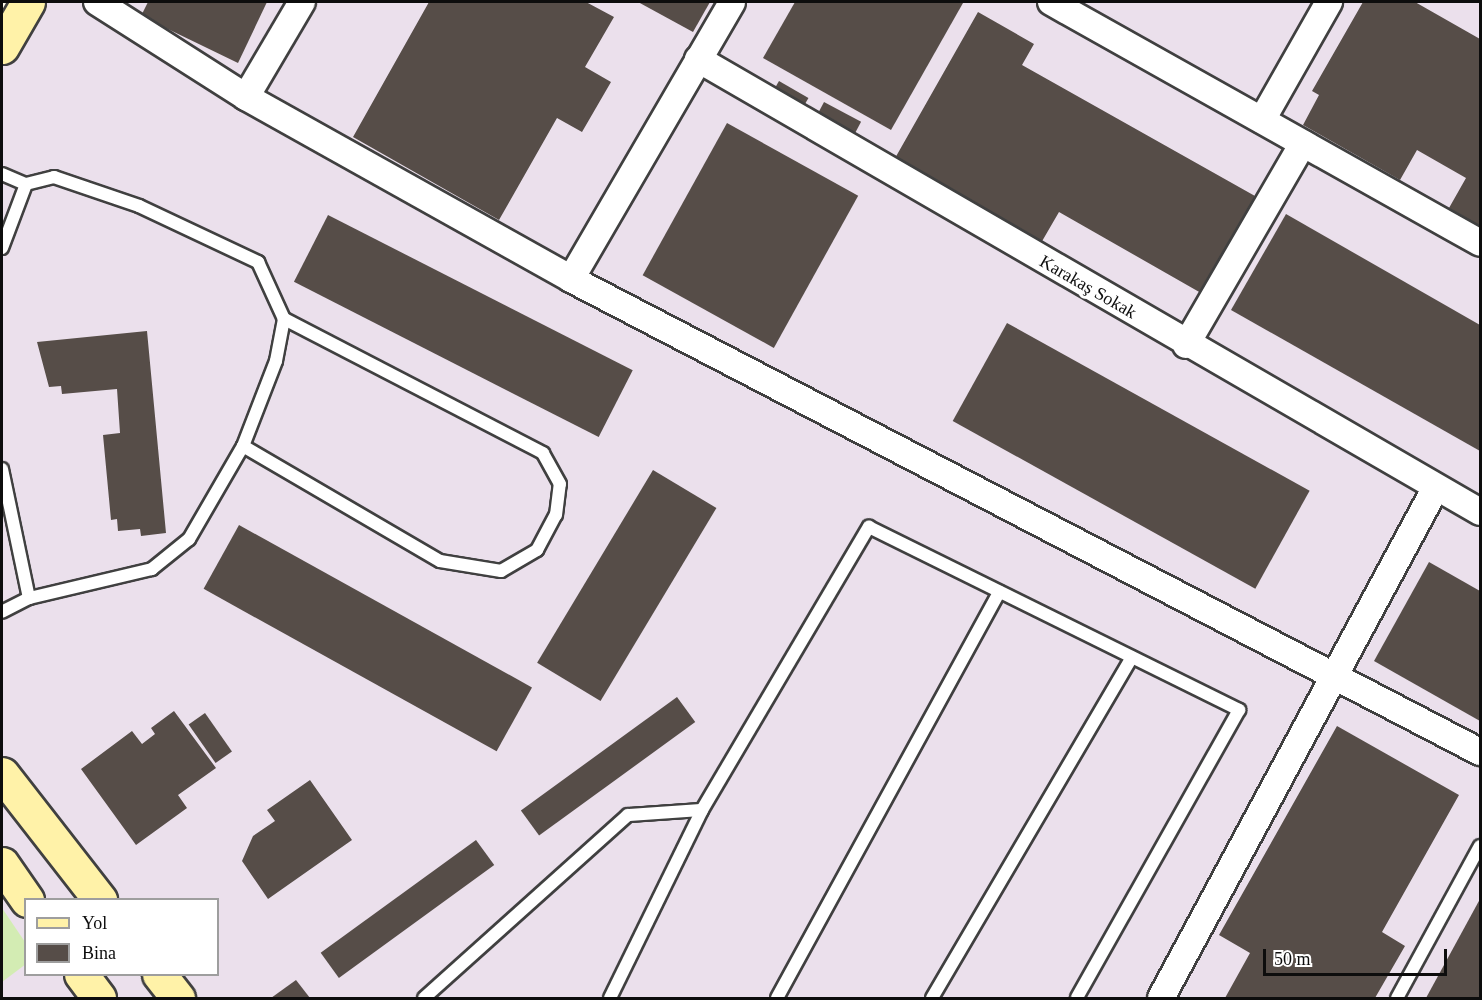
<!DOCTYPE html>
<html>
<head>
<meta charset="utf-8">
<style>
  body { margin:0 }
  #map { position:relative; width:1482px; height:1000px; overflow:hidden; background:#fffbed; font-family:"Times New Roman",serif }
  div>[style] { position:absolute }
  .industrial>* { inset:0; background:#ebe0ec }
  .green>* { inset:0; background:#d3ecb3 }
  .building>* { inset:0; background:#564d48; transform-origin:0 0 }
  .roads { filter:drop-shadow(2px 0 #404040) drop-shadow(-2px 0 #404040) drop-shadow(0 2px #404040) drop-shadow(0 -2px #404040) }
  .lane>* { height:12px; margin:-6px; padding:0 6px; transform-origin:6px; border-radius:6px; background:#fff }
  .street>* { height:26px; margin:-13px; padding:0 13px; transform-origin:13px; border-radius:13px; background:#fff }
  .secondary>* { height:33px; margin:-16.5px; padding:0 16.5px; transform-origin:16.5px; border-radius:16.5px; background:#fff2a8 }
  span { translate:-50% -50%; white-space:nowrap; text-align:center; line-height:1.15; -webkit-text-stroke:6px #fff; paint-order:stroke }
  .street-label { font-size:18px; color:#0d0d0d }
  .frame { position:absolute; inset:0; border:3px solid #0d0d0d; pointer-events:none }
  .legend { position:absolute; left:24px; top:898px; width:195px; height:78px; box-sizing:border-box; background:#fff; border:2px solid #9e9e9e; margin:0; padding:8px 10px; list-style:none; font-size:18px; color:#0d0d0d }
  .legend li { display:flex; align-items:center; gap:12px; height:30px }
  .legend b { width:30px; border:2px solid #9e9e9e }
  .scale { position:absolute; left:1263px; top:949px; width:184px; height:27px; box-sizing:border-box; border:3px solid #0d0d0d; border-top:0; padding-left:8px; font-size:18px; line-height:21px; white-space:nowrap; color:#0d0d0d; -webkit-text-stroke:4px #fff; paint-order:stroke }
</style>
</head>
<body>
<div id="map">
  <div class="industrial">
    <i style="clip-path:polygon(evenodd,11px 2px,1480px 2px,1480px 998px,2px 998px,2px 18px,11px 2px,26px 900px,218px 900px,218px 974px,26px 974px,26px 900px)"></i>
  </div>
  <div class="green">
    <i style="clip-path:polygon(2px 908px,25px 942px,26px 964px,2px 982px)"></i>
  </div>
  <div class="building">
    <i style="clip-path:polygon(148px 2px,267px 2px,238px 63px,141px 16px)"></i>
    <i style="clip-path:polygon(429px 2px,586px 2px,614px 17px,585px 67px,611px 82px,582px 132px,557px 118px,499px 220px,353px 137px)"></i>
    <i style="clip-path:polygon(638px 2px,710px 2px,693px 32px)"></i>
    <i style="clip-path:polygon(795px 2px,960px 2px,963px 3px,891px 130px,763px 58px)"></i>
    <i style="clip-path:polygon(1363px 2px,1415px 2px,1480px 39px,1480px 226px,1449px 208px,1466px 178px,1417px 150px,1400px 180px,1303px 125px,1319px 95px,1312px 91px)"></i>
    <i style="clip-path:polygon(978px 12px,1034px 44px,1022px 65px,1255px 196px,1201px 293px,1059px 212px,1041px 243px,894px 160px)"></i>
    <i style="left:779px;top:81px;width:34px;height:22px;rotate:30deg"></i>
    <i style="left:824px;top:102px;width:42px;height:26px;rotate:28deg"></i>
    <i style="left:727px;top:123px;width:150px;height:174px;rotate:29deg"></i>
    <i style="clip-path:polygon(1286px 214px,1480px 325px,1480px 451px,1231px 310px)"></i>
    <i style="left:328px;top:215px;width:342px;height:75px;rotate:27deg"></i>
    <i style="left:1007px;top:323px;width:346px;height:112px;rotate:29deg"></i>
    <i style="clip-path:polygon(147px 331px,166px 533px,141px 536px,140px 529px,118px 531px,117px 519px,111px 520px,103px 435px,120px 433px,117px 389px,62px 394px,61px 386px,49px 387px,37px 342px)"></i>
    <i style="left:653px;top:470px;width:74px;height:225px;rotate:31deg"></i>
    <i style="left:239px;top:525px;width:335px;height:73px;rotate:29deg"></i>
    <i style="clip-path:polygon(1429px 562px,1480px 591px,1480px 721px,1374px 661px)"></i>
    <i style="left:677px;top:697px;width:31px;height:193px;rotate:54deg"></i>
    <i style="clip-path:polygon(174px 711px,216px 768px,178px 795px,187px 808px,136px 845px,81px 769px,132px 731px,142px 744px,155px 734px,151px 728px)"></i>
    <i style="left:205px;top:713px;width:47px;height:20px;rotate:55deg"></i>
    <i style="clip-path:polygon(1337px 726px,1459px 795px,1382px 932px,1405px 946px,1375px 998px,1225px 998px,1250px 953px,1219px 935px)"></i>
    <i style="clip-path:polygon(310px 780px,352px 840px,268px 899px,242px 861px,253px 836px,275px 821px,267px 810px)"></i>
    <i style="left:476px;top:840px;width:31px;height:192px;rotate:54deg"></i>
    <i style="clip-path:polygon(1480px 899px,1480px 998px,1426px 998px)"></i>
    <i style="clip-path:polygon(296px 980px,310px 998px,271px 998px)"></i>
  </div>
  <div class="roads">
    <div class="lane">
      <i style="left:2px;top:174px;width:26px;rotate:23deg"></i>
      <i style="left:2px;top:248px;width:68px;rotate:-69.4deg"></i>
      <i style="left:26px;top:184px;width:29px;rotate:-14deg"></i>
      <i style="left:54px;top:177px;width:90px;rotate:18.8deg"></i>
      <i style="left:139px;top:206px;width:132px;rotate:25.2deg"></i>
      <i style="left:258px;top:262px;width:63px;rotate:65.5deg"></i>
      <i style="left:284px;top:319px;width:43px;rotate:100.8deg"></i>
      <i style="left:276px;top:361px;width:91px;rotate:111.2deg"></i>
      <i style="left:243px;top:446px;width:108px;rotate:120.1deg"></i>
      <i style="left:189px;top:539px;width:48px;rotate:141deg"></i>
      <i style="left:152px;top:569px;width:126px;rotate:166.7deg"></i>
      <i style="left:29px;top:598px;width:30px;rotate:153deg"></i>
      <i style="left:243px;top:446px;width:228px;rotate:30.3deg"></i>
      <i style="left:440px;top:561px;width:62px;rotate:9.3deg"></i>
      <i style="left:501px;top:571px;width:42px;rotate:-30.3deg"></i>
      <i style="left:537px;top:550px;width:40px;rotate:-62deg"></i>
      <i style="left:556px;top:515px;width:31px;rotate:-83deg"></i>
      <i style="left:560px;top:484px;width:35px;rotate:-119deg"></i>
      <i style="left:543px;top:453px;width:292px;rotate:-152.6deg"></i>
      <i style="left:2px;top:469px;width:132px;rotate:78.2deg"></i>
      <i style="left:424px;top:998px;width:274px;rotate:-41.9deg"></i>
      <i style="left:628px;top:815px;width:74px;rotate:-3.9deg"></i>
      <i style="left:702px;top:810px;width:329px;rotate:-59.5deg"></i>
      <i style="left:869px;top:527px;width:413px;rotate:26.3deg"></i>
      <i style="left:1239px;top:710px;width:330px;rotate:119.4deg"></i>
      <i style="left:610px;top:998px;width:209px;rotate:-63.9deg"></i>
      <i style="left:777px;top:998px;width:463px;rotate:-61.3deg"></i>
      <i style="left:932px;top:998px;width:395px;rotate:-59.6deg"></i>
      <i style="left:1397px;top:998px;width:173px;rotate:-61.4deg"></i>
    </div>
    <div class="street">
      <i style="left:97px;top:2px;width:177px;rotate:32.5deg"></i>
      <i style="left:246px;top:97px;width:372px;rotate:29.2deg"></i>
      <i style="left:571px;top:279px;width:1025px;rotate:27.49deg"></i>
      <i style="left:1051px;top:2px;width:492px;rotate:29.3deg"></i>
      <i style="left:698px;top:59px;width:904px;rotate:30.08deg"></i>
      <i style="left:246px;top:97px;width:110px;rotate:-59.5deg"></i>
      <i style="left:1262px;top:120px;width:136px;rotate:-60.4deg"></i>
      <i style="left:571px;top:279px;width:320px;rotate:-59.8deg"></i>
      <i style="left:1186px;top:345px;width:233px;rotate:-59.9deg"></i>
      <i style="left:1161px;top:998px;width:580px;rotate:-61.71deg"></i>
    </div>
    <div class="secondary">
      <i style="left:2px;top:47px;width:52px;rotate:-60deg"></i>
      <i style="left:2px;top:774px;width:160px;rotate:52.1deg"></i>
      <i style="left:2px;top:864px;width:44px;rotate:55.2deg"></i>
      <i style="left:81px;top:974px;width:30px;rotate:53deg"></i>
      <i style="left:159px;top:974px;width:31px;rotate:52deg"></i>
    </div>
  </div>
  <div class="street-label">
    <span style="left:1088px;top:287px;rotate:30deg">Karakaş Sokak</span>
  </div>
  <div class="frame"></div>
  <ul class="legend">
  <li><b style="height:8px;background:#fff2a8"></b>Yol</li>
  <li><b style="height:16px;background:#564d48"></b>Bina</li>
  </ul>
  <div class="scale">50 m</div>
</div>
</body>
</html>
